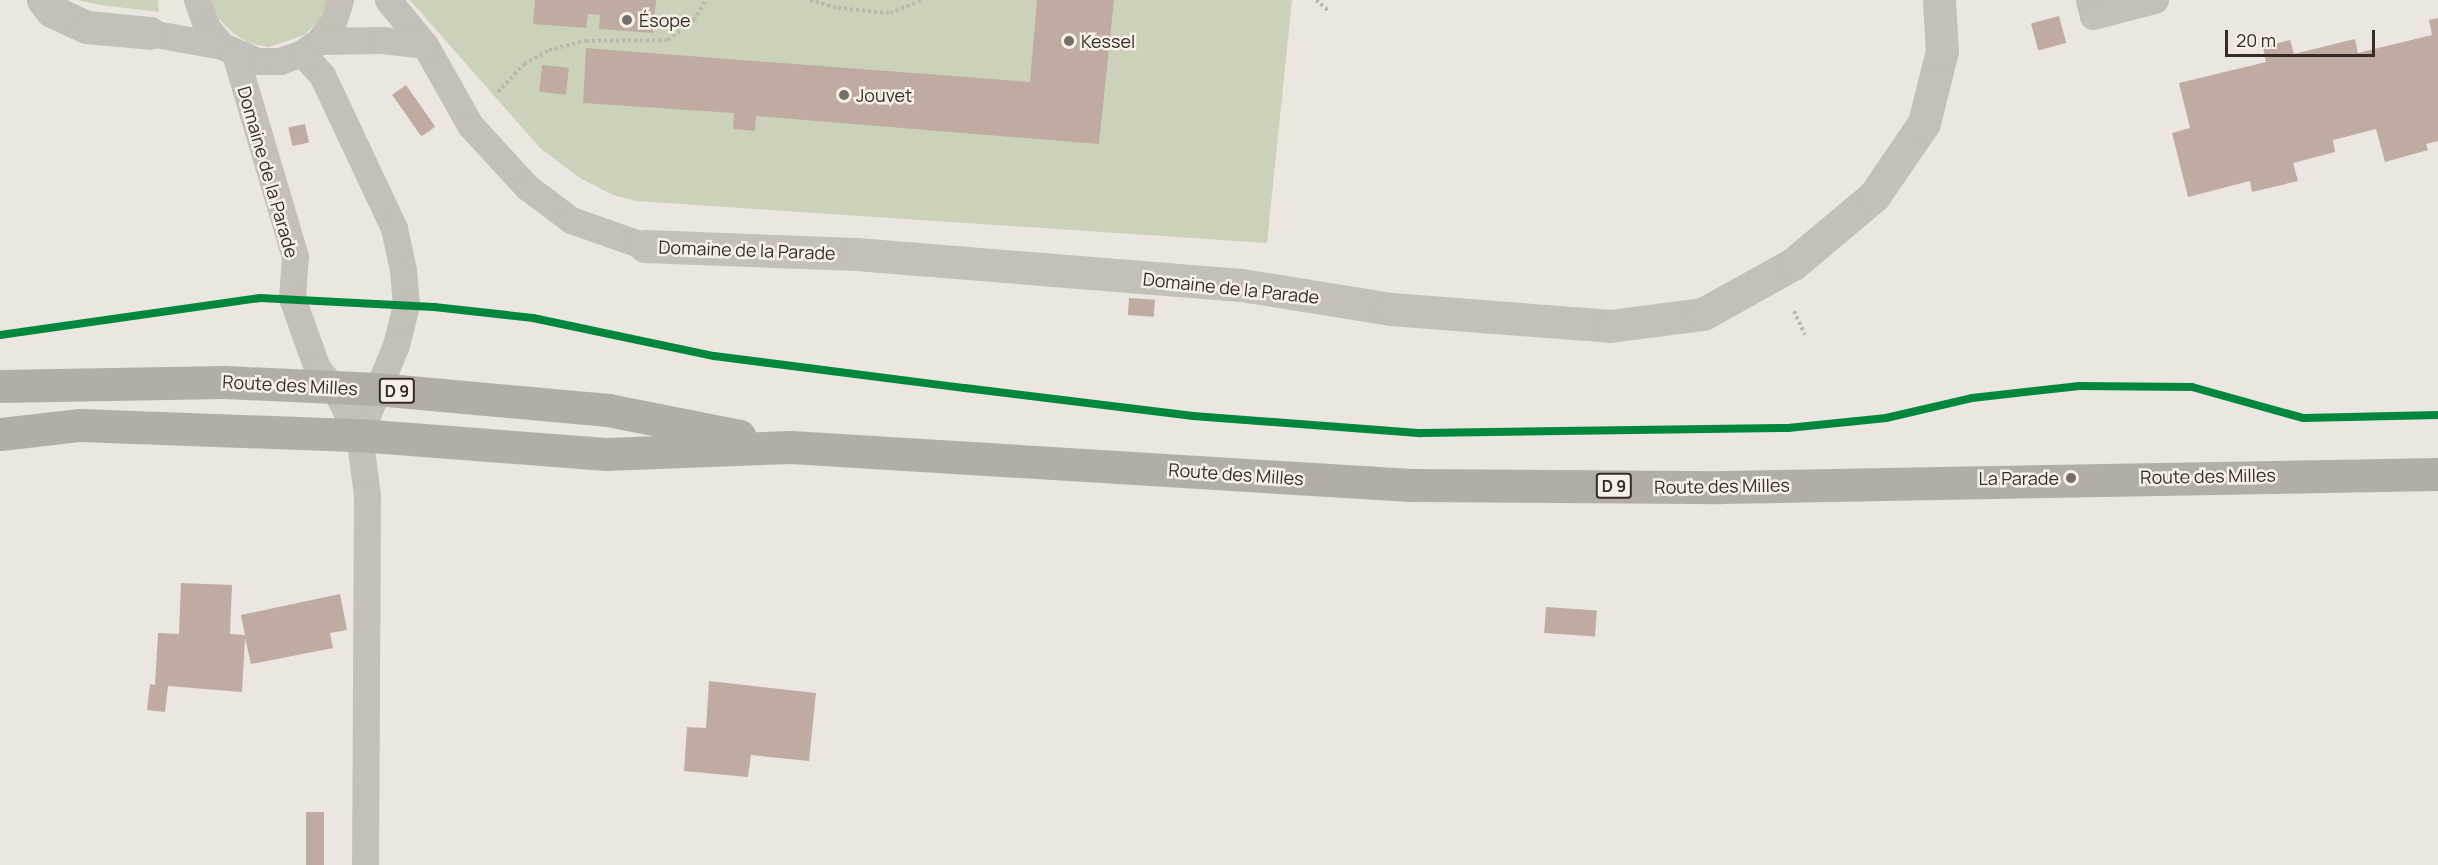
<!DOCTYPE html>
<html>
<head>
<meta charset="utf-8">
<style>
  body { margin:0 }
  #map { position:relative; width:2438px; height:865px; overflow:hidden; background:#ece6e0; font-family:Manrope,sans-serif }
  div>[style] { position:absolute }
  .green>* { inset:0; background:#ccd1ba }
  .building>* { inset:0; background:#bfaba2; transform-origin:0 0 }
  .path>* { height:4px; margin-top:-2px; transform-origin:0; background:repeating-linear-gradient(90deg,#bdb7b1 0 3px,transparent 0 6px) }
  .service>* { height:27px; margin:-13.5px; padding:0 13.5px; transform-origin:13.5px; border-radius:13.5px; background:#c4bfb9 }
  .minor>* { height:33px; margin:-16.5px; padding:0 16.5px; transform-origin:16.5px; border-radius:16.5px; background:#c4bfb9 }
  .primary>* { height:33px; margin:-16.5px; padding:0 16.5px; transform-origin:16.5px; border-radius:16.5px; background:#b3ada8 }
  .cycleway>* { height:8px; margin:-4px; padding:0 4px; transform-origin:4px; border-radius:4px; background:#00873e }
  .dots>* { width:16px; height:16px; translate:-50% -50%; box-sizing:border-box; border:3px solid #f8f1e7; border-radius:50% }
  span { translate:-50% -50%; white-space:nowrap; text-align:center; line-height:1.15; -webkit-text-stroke:5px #f8f1e7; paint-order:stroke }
  .shield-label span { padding:2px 4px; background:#f8f1e7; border:2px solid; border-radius:4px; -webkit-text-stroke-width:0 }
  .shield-label { font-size:16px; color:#352c27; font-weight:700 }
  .poi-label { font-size:18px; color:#352c27 }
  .left { translate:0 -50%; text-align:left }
  .right { translate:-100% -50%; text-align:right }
  .street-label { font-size:18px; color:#352c27 }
  .scale { position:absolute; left:2225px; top:30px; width:150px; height:27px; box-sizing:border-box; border:3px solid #352c27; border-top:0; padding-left:8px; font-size:18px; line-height:21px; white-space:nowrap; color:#352c27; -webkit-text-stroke:4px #f8f1e7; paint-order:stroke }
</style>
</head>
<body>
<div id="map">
  <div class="green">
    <i style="clip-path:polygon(78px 0,158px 0,159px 12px,100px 5px)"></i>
    <i style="clip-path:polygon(211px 0,328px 0,319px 20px,305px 35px,269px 47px,249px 43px,233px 33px,219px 19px)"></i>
    <i style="clip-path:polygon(410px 0,1292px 0,1267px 243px,636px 201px,613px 195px,580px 178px,540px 148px)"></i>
  </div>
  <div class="building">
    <i style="clip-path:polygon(535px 0,656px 0,653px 33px,599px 29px,600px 15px,588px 14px,586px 28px,533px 24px)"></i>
    <i style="clip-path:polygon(1037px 0,1114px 0,1099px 144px,756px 116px,755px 131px,733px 129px,734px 113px,583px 103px,586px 48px,1030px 82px)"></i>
    <i style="left:2059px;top:16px;width:28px;height:29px;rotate:75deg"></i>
    <i style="clip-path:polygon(2438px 18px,2438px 141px,2426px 144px,2428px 150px,2385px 162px,2376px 129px,2333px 140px,2335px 152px,2293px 163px,2298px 181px,2252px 192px,2250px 181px,2188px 197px,2172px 133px,2190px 128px,2179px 83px,2266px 62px,2263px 47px,2290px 40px,2294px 54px,2355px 39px,2358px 53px,2432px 35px,2429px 20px)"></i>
    <i style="left:542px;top:65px;width:27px;height:27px;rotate:6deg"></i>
    <i style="left:406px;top:85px;width:51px;height:17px;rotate:55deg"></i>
    <i style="left:305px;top:124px;width:19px;height:17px;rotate:78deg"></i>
    <i style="left:1129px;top:298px;width:26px;height:17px;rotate:4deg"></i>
    <i style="clip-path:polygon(181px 583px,232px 585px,230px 634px,245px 635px,241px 615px,340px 594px,347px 630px,330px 633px,333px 648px,251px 664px,245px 638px,242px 692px,168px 686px,165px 712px,147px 710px,150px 684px,155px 685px,158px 633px,179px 634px)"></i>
    <i style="left:1546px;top:607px;width:51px;height:26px;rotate:4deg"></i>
    <i style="clip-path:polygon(709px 681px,816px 693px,809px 761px,751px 755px,748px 777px,684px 771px,687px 727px,706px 728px)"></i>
    <i style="left:306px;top:812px;width:18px;height:53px"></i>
  </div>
  <div class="path">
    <i style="left:810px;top:0;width:29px;rotate:16deg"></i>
    <i style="left:838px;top:8px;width:52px;rotate:5.5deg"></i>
    <i style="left:890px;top:13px;width:35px;rotate:-22deg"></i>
    <i style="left:1316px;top:0;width:18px;rotate:41deg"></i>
    <i style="left:498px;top:92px;width:38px;rotate:-47deg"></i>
    <i style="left:524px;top:64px;width:29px;rotate:-29deg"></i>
    <i style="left:549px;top:50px;width:38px;rotate:-14deg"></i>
    <i style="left:586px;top:41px;width:82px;rotate:-0.7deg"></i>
    <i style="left:668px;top:40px;width:33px;rotate:-38deg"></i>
    <i style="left:694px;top:20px;width:23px;rotate:-59deg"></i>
    <i style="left:1794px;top:311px;width:26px;rotate:65deg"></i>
  </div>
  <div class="service">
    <i style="left:197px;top:0;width:30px;rotate:70deg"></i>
    <i style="left:207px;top:28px;width:23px;rotate:50deg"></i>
    <i style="left:222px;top:46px;width:38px;rotate:23deg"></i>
    <i style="left:257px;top:61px;width:23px"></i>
    <i style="left:280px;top:61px;width:23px;rotate:-20deg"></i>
    <i style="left:302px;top:53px;width:21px;rotate:-35deg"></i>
    <i style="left:319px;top:41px;width:24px;rotate:-54deg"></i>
    <i style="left:333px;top:22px;width:23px;rotate:-72deg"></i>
    <i style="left:388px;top:0;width:58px;rotate:50.6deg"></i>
    <i style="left:425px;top:45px;width:92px;rotate:60.6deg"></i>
    <i style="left:470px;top:125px;width:84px;rotate:47.4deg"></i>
    <i style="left:527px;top:187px;width:55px;rotate:36.9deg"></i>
    <i style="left:571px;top:220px;width:78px;rotate:19.4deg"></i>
    <i style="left:2089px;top:0;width:16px;rotate:76deg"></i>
    <i style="left:2093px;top:16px;width:64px;rotate:-14.5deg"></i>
    <i style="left:150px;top:33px;width:73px;rotate:10.2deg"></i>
    <i style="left:319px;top:41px;width:63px;rotate:-0.9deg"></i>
    <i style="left:382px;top:40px;width:43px;rotate:6.6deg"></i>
    <i style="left:302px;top:53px;width:30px;rotate:48deg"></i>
    <i style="left:322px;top:75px;width:169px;rotate:64.8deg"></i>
    <i style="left:394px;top:228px;width:43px;rotate:77.9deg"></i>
    <i style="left:403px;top:270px;width:35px;rotate:85deg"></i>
    <i style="left:406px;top:305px;width:41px;rotate:104deg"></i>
    <i style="left:396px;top:345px;width:97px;rotate:112.3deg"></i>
    <i style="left:235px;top:54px;width:211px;rotate:73.5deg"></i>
    <i style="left:295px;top:256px;width:42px;rotate:94.1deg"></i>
    <i style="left:292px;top:298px;width:74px;rotate:70.3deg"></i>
    <i style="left:317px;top:368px;width:26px;rotate:50deg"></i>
    <i style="left:334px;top:388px;width:53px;rotate:62deg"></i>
    <i style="left:359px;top:435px;width:61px;rotate:82.4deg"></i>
    <i style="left:367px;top:495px;width:370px;rotate:90.3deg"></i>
  </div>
  <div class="minor">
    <i style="left:43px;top:0;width:14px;rotate:51deg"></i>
    <i style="left:52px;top:11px;width:38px;rotate:25deg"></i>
    <i style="left:87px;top:27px;width:63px;rotate:5.4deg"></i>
    <i style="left:645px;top:246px;width:211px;rotate:2.2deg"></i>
    <i style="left:856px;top:254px;width:386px;rotate:4.6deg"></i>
    <i style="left:1241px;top:285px;width:152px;rotate:9.1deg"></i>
    <i style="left:1391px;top:309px;width:220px;rotate:4.4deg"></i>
    <i style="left:1610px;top:326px;width:94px;rotate:-7.4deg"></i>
    <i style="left:1703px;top:314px;width:103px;rotate:-29.1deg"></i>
    <i style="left:1793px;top:264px;width:106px;rotate:-40deg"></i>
    <i style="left:1874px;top:196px;width:88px;rotate:-55.6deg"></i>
    <i style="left:1924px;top:123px;width:74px;rotate:-76deg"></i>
    <i style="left:1942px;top:51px;width:51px;rotate:-93.4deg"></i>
  </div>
  <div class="primary">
    <i style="left:0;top:386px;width:224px;rotate:-1deg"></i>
    <i style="left:224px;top:382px;width:153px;rotate:2.6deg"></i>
    <i style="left:377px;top:389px;width:232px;rotate:5.2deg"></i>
    <i style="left:608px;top:410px;width:134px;rotate:11.2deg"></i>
    <i style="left:0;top:434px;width:81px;rotate:-6.4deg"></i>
    <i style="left:80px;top:425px;width:279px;rotate:2.1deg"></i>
    <i style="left:359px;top:435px;width:248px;rotate:4.4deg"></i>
    <i style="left:606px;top:454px;width:185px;rotate:-2.2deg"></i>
    <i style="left:791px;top:447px;width:621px;rotate:3.51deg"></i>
    <i style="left:1411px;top:485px;width:310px;rotate:0.4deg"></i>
    <i style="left:1721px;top:487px;width:717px;rotate:-1.04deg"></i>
  </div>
  <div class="cycleway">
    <i style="left:0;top:335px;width:263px;rotate:-8.1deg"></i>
    <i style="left:260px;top:298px;width:174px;rotate:3deg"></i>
    <i style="left:434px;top:307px;width:100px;rotate:6.3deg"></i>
    <i style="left:533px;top:318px;width:185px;rotate:11.9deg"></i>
    <i style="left:714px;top:356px;width:253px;rotate:7.3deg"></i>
    <i style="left:965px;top:388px;width:230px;rotate:7deg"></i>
    <i style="left:1193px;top:416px;width:229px;rotate:4.3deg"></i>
    <i style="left:1421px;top:433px;width:367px;rotate:-0.8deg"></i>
    <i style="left:1788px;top:428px;width:99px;rotate:-5.8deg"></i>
    <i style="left:1886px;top:418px;width:88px;rotate:-13.1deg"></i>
    <i style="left:1972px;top:398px;width:108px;rotate:-6.4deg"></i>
    <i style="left:2079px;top:386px;width:113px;rotate:0.5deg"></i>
    <i style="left:2192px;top:387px;width:115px;rotate:15.6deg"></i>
    <i style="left:2303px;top:418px;width:135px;rotate:-1.3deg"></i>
  </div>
  <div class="dots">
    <i style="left:627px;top:20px;background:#756d68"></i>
    <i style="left:1069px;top:41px;background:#756d68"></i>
    <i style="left:844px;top:95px;background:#756d68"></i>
    <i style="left:2071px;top:478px;background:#756d68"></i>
  </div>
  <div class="shield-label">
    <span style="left:397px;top:391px">D 9</span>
    <span style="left:1614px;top:486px">D 9</span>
  </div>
  <div class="poi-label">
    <span class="left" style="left:639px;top:20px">Ésope</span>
    <span class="left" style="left:1081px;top:41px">Kessel</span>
    <span class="left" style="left:856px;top:95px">Jouvet</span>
    <span class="right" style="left:2059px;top:478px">La Parade</span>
  </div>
  <div class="street-label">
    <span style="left:268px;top:172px;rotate:74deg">Domaine de la Parade</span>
    <span style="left:747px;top:250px;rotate:2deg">Domaine de la Parade</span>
    <span style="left:1231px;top:288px;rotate:6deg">Domaine de la Parade</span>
    <span style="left:290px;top:385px;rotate:3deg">Route des Milles</span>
    <span style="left:1236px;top:474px;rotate:4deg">Route des Milles</span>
    <span style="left:2208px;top:476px;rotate:-1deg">Route des Milles</span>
    <span style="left:1722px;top:486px;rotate:-1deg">Route des Milles</span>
  </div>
  <div class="scale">20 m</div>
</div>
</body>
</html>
